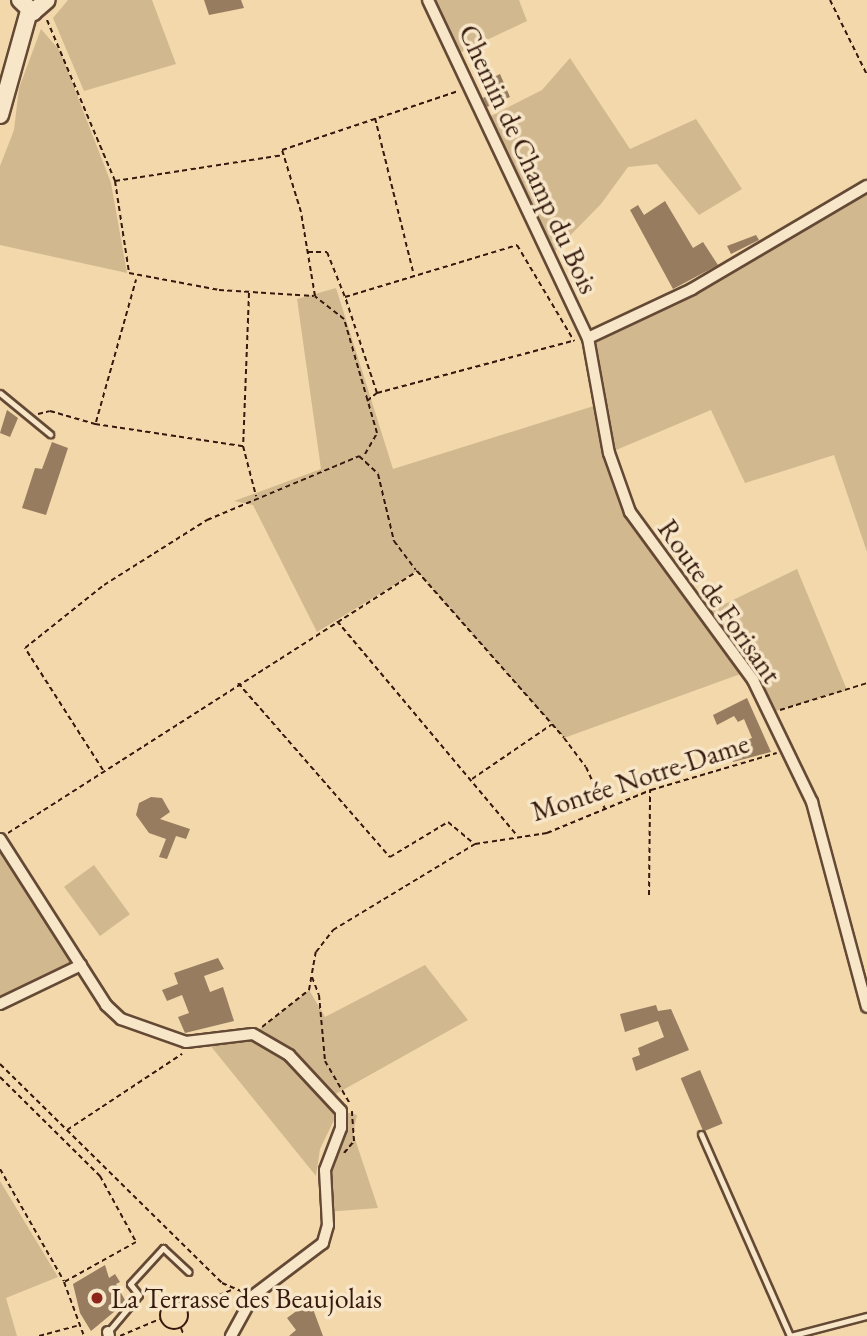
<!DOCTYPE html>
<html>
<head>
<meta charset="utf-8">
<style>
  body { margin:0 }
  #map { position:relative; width:867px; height:1336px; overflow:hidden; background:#f2d8aa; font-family:"EB Garamond",serif }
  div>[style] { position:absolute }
  .green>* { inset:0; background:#d2b88f; transform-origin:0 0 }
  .building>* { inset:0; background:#977c5f; transform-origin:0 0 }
  .path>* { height:2px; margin-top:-1px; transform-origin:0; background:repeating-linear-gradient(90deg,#35190e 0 5px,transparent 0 8.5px) }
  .path>.ring { margin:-1px; padding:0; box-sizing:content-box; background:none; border:2px solid #35190e; border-radius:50% }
  .roads { filter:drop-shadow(2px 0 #644935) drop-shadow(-2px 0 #644935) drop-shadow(0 2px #644935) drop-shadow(0 -2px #644935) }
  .lane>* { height:5px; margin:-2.5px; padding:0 2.5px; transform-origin:2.5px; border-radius:2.5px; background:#f7e6c8 }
  .street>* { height:10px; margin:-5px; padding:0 5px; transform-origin:5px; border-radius:5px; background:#f7e6c8 }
  .secondary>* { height:16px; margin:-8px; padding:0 8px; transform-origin:8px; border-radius:8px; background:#f7e6c8 }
  .dots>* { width:19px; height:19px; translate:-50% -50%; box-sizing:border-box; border:4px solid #f7e6c8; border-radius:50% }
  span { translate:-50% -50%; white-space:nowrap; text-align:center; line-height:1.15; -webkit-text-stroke:7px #f7e6c8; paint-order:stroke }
  .street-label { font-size:28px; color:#35190e }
  .poi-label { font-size:28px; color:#35190e }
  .left { translate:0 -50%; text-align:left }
</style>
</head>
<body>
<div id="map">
  <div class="green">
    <i style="clip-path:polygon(68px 0,152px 0,176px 64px,84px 91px,53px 18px)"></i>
    <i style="clip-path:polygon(428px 0,519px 0,527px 21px,455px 55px)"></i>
    <i style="clip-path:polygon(41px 29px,60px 51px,111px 183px,127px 273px,0 245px,0 166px,14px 130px,19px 88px)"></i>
    <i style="clip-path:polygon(570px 58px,630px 149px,696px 119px,742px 189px,699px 215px,657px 164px,628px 167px,601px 204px,549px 257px,485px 119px,542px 90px)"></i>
    <i style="clip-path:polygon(867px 186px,867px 552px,834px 455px,745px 483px,711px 410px,609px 453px,630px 512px,704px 614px,797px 569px,847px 690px,769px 713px,746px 672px,564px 738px,417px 571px,317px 632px,253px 505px,234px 501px,321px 469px,297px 299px,336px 288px,393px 469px,600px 404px,588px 338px)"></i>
    <i style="clip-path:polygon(0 846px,81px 965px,0 1004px)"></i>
    <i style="left:94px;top:865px;width:61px;height:37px;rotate:54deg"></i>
    <i style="clip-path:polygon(425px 965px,468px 1020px,334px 1095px,295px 1052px,286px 1056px,337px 1114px,320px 1149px,316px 1176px,205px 1039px,253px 1034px,309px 990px,325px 1017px)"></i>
    <i style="clip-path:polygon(341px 1111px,357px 1115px,353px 1133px,378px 1208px,326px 1212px,324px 1182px)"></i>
    <i style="clip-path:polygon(0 1181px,58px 1277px,6px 1298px,17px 1336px,0 1336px)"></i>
  </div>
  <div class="building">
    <i style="clip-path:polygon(204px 0,241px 0,244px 8px,209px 15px)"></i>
    <i style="clip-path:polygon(500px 74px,510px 97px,487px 107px,483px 98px,496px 92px,490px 79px)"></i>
    <i style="clip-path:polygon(665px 201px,693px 248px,703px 242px,718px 265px,673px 289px,630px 210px,638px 205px,644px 215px)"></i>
    <i style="clip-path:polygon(756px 235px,759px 240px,731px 254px,727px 246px)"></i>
    <i style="clip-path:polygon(7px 410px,18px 418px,10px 437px,0 433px)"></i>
    <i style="clip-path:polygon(52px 442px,68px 448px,46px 515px,22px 508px,35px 468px,42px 469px)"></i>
    <i style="clip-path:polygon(747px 698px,771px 752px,733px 762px,727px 748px,752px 738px,744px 719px,738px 722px,734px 716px,717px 725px,713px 715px)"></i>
    <i style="clip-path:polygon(151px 797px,162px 798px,170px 812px,160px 819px,190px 829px,186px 839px,176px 836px,167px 859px,159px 857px,166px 839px,149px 833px,136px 815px,139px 803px)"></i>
    <i style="clip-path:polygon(218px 958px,224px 969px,204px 976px,210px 992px,223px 987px,234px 1021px,185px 1033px,178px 1017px,189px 1013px,182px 995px,167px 1001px,162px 990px,178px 984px,174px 973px)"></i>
    <i style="clip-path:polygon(656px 1005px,658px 1011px,671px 1009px,689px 1050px,636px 1071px,632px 1058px,640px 1055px,638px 1048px,664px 1037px,658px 1021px,625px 1032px,620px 1014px)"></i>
    <i style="left:700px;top:1070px;width:58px;height:21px;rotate:67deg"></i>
    <i style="clip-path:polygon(105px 1265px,109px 1278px,115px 1274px,120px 1282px,116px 1284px,126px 1302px,91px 1331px,80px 1313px,73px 1284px)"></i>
    <i style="clip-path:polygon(310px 1301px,323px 1336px,289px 1336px,296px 1330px,287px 1318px)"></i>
  </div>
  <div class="path">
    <i style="left:830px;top:0;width:84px;rotate:63.7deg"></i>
    <i style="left:47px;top:20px;width:175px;rotate:67.1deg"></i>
    <i style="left:115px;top:181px;width:93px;rotate:81.3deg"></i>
    <i style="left:129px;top:273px;width:92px;rotate:10.7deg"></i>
    <i style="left:219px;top:290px;width:95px;rotate:3.6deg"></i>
    <i style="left:375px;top:118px;width:163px;rotate:76.1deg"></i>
    <i style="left:115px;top:181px;width:169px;rotate:-8.8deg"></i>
    <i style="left:308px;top:252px;width:19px"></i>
    <i style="left:327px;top:252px;width:48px;rotate:68.2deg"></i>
    <i style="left:249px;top:293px;width:153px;rotate:92.2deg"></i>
    <i style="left:243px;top:446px;width:52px;rotate:75.4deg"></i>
    <i style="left:377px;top:393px;width:101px;rotate:-108.4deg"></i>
    <i style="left:345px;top:297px;width:180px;rotate:-16.8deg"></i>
    <i style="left:517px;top:245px;width:112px;rotate:59.3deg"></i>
    <i style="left:367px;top:401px;width:13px;rotate:-39deg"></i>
    <i style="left:377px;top:393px;width:203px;rotate:-14.9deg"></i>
    <i style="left:38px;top:414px;width:12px;rotate:-14deg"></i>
    <i style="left:50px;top:411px;width:47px;rotate:16.1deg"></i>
    <i style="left:95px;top:424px;width:150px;rotate:8.5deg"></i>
    <i style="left:96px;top:422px;width:148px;rotate:-74.3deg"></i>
    <i style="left:365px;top:454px;width:24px;rotate:-60deg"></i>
    <i style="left:377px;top:433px;width:119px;rotate:-106.1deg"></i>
    <i style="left:344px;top:319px;width:37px;rotate:-142deg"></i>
    <i style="left:315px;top:296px;width:85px;rotate:-99.5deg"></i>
    <i style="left:301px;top:212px;width:65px;rotate:-107deg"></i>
    <i style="left:282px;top:150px;width:186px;rotate:-18.5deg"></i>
    <i style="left:337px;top:621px;width:278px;rotate:50deg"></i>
    <i style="left:238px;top:683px;width:231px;rotate:48.9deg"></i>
    <i style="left:390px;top:857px;width:68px;rotate:-31.1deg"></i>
    <i style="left:448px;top:822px;width:34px;rotate:40deg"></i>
    <i style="left:780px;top:710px;width:91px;rotate:-17.2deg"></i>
    <i style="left:103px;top:770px;width:145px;rotate:-122.6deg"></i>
    <i style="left:25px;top:648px;width:101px;rotate:-38.6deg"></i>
    <i style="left:104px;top:585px;width:122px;rotate:-32.3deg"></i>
    <i style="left:207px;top:520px;width:165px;rotate:-22.8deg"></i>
    <i style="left:359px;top:456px;width:26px;rotate:43deg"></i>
    <i style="left:378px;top:474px;width:69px;rotate:76.6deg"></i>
    <i style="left:394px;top:541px;width:36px;rotate:53deg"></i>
    <i style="left:472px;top:779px;width:96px;rotate:-34.4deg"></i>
    <i style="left:8px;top:833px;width:486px;rotate:-32.6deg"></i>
    <i style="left:417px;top:571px;width:222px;rotate:48.6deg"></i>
    <i style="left:564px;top:738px;width:36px;rotate:53deg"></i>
    <i style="left:586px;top:767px;width:46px;rotate:65.7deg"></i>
    <i style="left:649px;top:895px;width:104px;rotate:-89.4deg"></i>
    <i style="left:312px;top:977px;width:19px;rotate:69deg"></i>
    <i style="left:319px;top:995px;width:66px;rotate:84.8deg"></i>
    <i style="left:325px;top:1061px;width:48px;rotate:59.7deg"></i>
    <i style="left:262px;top:1027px;width:60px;rotate:-38.2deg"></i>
    <i style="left:309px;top:990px;width:39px;rotate:-80deg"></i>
    <i style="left:316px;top:952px;width:28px;rotate:-52deg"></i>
    <i style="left:333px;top:930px;width:166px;rotate:-31.2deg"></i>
    <i style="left:475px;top:844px;width:73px;rotate:-8.7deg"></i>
    <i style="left:547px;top:833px;width:113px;rotate:-22.5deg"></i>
    <i style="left:651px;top:790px;width:131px;rotate:-16.4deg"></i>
    <i style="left:0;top:1064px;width:312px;rotate:44.6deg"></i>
    <i style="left:222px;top:1283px;width:23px;rotate:23deg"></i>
    <i style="left:0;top:1077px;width:141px;rotate:44.7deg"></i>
    <i style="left:100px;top:1176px;width:75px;rotate:61.4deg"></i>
    <i style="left:136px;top:1242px;width:82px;rotate:150.9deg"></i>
    <i style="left:64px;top:1282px;width:58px;rotate:69.7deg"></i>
    <i style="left:67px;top:1130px;width:138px;rotate:-33.5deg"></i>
    <i style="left:344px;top:1153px;width:16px;rotate:-50deg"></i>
    <i style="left:354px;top:1141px;width:30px;rotate:-94deg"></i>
    <i style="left:0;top:1169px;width:129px;rotate:60.3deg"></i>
    <i class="ring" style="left:160px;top:1301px;width:26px;height:26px"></i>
    <i style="left:187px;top:1308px;width:51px;rotate:-22deg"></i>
    <i style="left:181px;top:1328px;width:9px;rotate:69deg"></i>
    <i style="left:39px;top:1336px;width:39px;rotate:-15deg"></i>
    <i style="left:120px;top:1336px;width:43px;rotate:-23deg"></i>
  </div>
  <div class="roads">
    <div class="lane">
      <i style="left:0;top:393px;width:65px;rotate:39.4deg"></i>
      <i style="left:701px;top:1134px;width:221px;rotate:66.2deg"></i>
      <i style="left:790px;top:1336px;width:80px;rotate:-14.6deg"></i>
      <i style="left:108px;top:1332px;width:48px;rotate:-50deg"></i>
      <i style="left:139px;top:1295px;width:14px;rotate:-129deg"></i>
      <i style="left:130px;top:1284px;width:49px;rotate:-47.5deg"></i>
      <i style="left:163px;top:1248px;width:35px;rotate:43deg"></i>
    </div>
    <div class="street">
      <i style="left:428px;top:0;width:374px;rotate:64.7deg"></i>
      <i style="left:588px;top:338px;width:117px;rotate:79.7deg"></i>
      <i style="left:609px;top:453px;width:63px;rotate:70.4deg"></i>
      <i style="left:630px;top:512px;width:208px;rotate:53.8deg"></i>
      <i style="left:753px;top:680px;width:136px;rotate:64.2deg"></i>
      <i style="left:812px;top:802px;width:212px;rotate:75deg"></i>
      <i style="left:588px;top:338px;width:115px;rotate:-25.2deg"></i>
      <i style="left:692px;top:289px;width:203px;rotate:-30.5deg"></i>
      <i style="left:0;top:839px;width:197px;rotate:57.4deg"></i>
      <i style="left:106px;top:1005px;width:21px;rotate:43deg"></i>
      <i style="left:121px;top:1019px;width:69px;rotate:19.5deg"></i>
      <i style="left:186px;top:1042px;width:67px;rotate:-6.8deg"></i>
      <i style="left:253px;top:1034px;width:42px;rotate:30.3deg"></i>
      <i style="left:289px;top:1055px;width:76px;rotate:47.1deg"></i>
      <i style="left:341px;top:1111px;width:17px;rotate:90deg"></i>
      <i style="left:341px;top:1128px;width:45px;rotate:110.9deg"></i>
      <i style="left:325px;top:1170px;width:55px;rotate:86.9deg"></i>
      <i style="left:328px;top:1225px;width:19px;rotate:106deg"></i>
      <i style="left:323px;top:1243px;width:88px;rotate:142.9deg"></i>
      <i style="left:253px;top:1296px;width:46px;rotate:118.8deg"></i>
      <i style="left:0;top:1004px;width:90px;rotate:-25.7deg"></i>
      <i style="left:108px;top:1332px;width:4px;rotate:76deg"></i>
    </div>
    <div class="secondary">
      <i style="left:20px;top:0;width:18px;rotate:43deg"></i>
      <i style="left:33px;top:12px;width:18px;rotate:-41deg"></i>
      <i style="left:0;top:115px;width:108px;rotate:-74.4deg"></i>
    </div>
  </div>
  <div class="dots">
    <i style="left:97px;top:1298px;background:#8f2418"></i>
  </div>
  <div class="street-label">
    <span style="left:529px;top:159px;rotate:65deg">Chemin de Champ du Bois</span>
    <span style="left:720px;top:601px;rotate:55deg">Route de Forisant</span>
    <span style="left:640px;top:777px;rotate:-18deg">Montée Notre-Dame</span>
  </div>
  <div class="poi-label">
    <span class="left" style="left:111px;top:1298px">La Terrasse des Beaujolais</span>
  </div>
</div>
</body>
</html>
